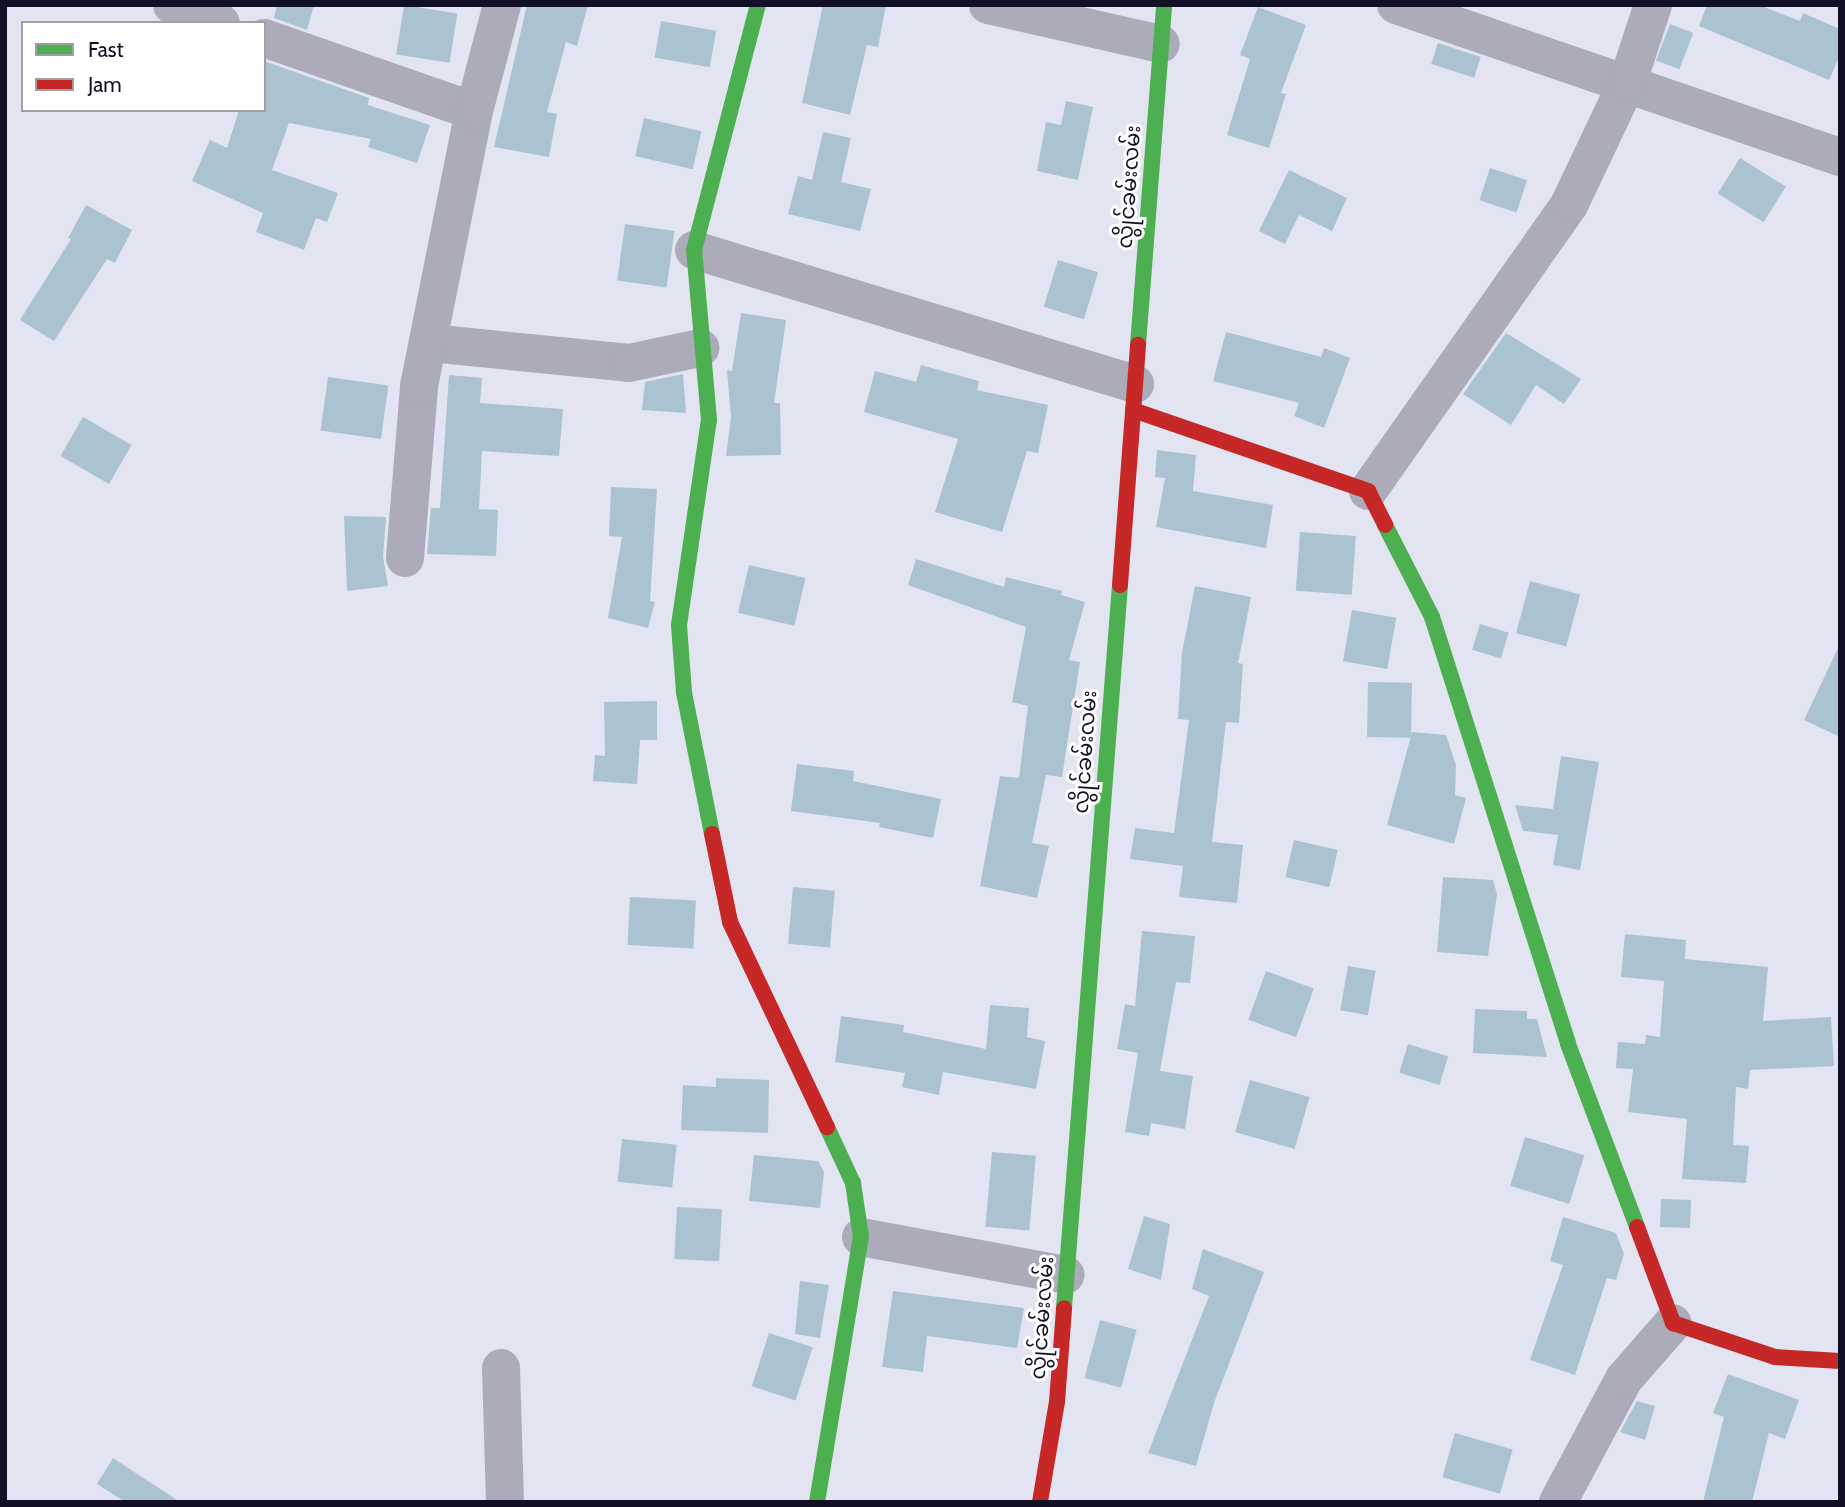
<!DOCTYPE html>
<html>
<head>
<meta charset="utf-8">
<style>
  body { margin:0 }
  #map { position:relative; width:1845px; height:1507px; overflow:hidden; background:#e3e4f1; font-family:Cabin,"Noto Sans Myanmar",sans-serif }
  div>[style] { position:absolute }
  .building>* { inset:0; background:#abc3d1; transform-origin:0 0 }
  .street>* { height:38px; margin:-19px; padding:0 19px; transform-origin:19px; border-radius:19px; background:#ababba }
  .fast>* { height:16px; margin:-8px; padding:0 8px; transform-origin:8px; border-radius:8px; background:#4caf50 }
  .jam>* { height:16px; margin:-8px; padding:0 8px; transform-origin:8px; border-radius:8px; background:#c62828 }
  span { translate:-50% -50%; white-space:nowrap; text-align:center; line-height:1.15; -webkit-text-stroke:6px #fff; paint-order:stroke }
  .street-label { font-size:21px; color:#111025 }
  .frame { position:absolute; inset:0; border:7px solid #111025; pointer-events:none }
  .legend { position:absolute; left:21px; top:21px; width:245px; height:91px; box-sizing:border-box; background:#fff; border:2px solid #a09fa8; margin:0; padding:9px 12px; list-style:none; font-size:21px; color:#111025 }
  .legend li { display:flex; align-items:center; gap:14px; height:35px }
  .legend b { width:35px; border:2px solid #a09fa8 }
</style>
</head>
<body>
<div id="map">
  <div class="building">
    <i style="clip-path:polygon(277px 5px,314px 5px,307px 30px,274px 18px)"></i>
    <i style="left:404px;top:5px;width:54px;height:50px;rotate:9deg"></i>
    <i style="clip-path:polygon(527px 5px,588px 5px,577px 46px,566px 42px,547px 112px,557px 114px,549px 157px,494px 147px)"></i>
    <i style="clip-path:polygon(823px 5px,886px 5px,878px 47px,867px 45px,850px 115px,802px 103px)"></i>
    <i style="clip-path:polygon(1707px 5px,1759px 5px,1800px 21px,1803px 13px,1840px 29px,1840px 55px,1829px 80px,1699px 26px)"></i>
    <i style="clip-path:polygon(1258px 7px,1306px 25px,1281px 93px,1286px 94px,1269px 148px,1227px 135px,1250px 59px,1240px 55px)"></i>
    <i style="left:661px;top:21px;width:56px;height:37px;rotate:10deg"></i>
    <i style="left:1670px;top:24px;width:25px;height:39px;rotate:21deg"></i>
    <i style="left:1438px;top:43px;width:45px;height:22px;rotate:18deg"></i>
    <i style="clip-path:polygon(264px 61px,369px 98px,368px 105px,430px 125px,417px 163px,368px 147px,371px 139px,289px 123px,272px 170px,338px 193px,327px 222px,316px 218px,304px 250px,256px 232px,263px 213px,192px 181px,210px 140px,227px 148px,239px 110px,264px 110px)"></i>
    <i style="clip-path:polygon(1066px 101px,1093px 107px,1078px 180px,1037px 171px,1046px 122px,1061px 125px)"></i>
    <i style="left:644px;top:118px;width:59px;height:39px;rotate:13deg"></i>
    <i style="clip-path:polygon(823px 132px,851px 138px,841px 182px,871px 189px,860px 231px,788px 214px,798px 176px,812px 180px)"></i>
    <i style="left:1740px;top:158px;width:54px;height:42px;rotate:32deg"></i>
    <i style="left:1490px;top:168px;width:39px;height:34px;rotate:18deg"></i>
    <i style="clip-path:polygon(1289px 170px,1347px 198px,1332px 231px,1299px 215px,1285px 244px,1259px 231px)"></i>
    <i style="clip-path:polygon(86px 205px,132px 230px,115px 263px,107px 259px,54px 341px,20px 320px,71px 239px,68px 238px)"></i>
    <i style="left:625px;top:224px;width:50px;height:57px;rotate:8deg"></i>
    <i style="left:1058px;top:260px;width:42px;height:49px;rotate:17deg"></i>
    <i style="clip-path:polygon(741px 313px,786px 320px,774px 403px,780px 403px,781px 455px,726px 456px,731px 418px,727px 370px,732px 371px)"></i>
    <i style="clip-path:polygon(1226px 332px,1321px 357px,1324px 348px,1350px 358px,1324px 428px,1294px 416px,1299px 403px,1213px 381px)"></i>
    <i style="clip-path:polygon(1506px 333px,1581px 379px,1564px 404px,1536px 385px,1511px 425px,1463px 394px)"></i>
    <i style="clip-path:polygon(921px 365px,979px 381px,977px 390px,1048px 405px,1038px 453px,1027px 451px,1002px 532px,935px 512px,958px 439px,864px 412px,875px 371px,916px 382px)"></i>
    <i style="clip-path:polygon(683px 374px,686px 413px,642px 410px,645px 382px)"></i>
    <i style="clip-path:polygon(449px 375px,482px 378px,480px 403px,563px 409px,559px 456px,482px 451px,479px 509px,498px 510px,496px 556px,427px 554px,431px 508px,440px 508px)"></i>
    <i style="left:328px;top:377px;width:61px;height:54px;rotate:8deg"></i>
    <i style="left:83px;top:417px;width:56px;height:45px;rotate:30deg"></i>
    <i style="clip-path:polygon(1157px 450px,1196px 455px,1193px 491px,1273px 505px,1266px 548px,1156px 527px,1165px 478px,1155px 477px)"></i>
    <i style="clip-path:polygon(611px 487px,657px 489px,650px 601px,655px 602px,648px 628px,608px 618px,622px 537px,609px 536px)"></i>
    <i style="clip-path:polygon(344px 516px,386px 517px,383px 556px,388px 586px,347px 591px)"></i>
    <i style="left:1300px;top:532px;width:56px;height:59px;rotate:4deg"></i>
    <i style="clip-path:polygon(916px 559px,1004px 587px,1006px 577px,1062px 591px,1061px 595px,1085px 602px,1069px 660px,1080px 662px,1062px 777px,1046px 775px,1032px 843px,1049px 846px,1037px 898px,980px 886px,1000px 776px,1019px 778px,1028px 706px,1012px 702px,1026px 627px,908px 585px)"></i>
    <i style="left:749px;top:565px;width:58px;height:49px;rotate:13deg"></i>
    <i style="left:1530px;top:581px;width:52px;height:54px;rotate:15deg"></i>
    <i style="clip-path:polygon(1195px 586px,1251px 597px,1238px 663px,1243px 664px,1239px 723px,1226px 722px,1212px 842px,1243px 845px,1237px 903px,1179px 897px,1183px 866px,1130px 859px,1135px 828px,1174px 833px,1189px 720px,1178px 719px,1182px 653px)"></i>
    <i style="left:1352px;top:610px;width:45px;height:52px;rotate:10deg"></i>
    <i style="left:1480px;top:624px;width:30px;height:27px;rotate:17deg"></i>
    <i style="clip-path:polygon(1840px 644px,1840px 737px,1804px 720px)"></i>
    <i style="left:1368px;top:682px;width:44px;height:55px;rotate:1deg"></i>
    <i style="clip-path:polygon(657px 701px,657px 740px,640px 740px,637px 784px,593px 781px,595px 755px,605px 756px,604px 702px)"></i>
    <i style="clip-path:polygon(1412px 732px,1446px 735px,1456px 765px,1455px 795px,1466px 798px,1454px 844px,1387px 825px)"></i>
    <i style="clip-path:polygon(1561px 756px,1599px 762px,1580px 870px,1553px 865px,1558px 835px,1523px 831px,1515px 805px,1553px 809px)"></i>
    <i style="clip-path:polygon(797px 764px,854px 771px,853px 781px,941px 799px,933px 838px,879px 827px,880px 823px,791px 811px)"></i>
    <i style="left:1294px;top:840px;width:45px;height:38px;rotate:13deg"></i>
    <i style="clip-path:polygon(1443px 877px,1493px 880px,1497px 894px,1488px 956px,1437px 952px)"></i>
    <i style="left:793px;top:887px;width:42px;height:57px;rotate:5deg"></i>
    <i style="left:630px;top:897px;width:66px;height:48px;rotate:3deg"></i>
    <i style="clip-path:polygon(1142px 931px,1195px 936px,1190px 983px,1176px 982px,1160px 1071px,1193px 1076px,1185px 1129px,1151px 1123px,1149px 1136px,1125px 1132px,1138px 1053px,1117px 1049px,1125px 1004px,1135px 1006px)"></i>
    <i style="clip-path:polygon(1625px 934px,1686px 940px,1685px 959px,1768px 967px,1763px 1021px,1831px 1017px,1834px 1066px,1750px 1070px,1748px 1089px,1736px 1087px,1733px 1145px,1749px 1146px,1746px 1183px,1682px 1179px,1687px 1119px,1628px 1112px,1633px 1069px,1616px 1068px,1618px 1042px,1645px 1044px,1646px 1035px,1660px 1037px,1664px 981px,1621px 977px)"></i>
    <i style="left:1348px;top:966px;width:28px;height:45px;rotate:10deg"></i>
    <i style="left:1266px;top:971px;width:51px;height:52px;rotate:20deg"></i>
    <i style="clip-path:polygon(990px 1005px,1029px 1008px,1027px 1037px,1045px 1041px,1036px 1089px,943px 1072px,939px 1095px,902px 1087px,905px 1073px,835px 1062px,841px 1016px,904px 1025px,903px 1032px,986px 1049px)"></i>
    <i style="clip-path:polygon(1475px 1009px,1527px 1011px,1527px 1019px,1537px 1019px,1547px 1057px,1473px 1053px)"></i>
    <i style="left:1408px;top:1044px;width:42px;height:30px;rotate:17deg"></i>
    <i style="clip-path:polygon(716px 1078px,769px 1080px,768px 1133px,681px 1130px,683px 1085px,716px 1087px)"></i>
    <i style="left:1250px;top:1080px;width:62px;height:54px;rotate:16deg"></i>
    <i style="left:1525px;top:1137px;width:62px;height:51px;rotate:17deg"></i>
    <i style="left:622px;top:1139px;width:55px;height:43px;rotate:6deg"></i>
    <i style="left:992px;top:1152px;width:44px;height:75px;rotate:5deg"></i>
    <i style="clip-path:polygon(754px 1155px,818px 1161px,824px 1172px,820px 1208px,749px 1201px)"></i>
    <i style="left:1661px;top:1199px;width:30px;height:28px;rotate:2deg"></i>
    <i style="left:677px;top:1207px;width:45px;height:52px;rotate:3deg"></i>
    <i style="clip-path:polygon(1144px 1216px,1170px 1224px,1161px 1280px,1128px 1269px)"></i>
    <i style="clip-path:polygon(1563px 1217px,1616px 1233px,1624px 1254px,1616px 1280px,1607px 1278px,1575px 1375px,1530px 1360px,1563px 1265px,1550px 1261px)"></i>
    <i style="clip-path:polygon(1203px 1249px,1264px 1272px,1214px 1403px,1196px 1466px,1148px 1453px,1209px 1296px,1192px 1289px)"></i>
    <i style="clip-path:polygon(800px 1281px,829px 1285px,820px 1338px,795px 1334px)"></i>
    <i style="clip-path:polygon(893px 1291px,1024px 1308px,1017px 1348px,927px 1336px,923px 1372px,882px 1367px)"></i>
    <i style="left:1100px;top:1320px;width:38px;height:60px;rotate:15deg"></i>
    <i style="left:769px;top:1333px;width:46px;height:56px;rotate:18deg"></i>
    <i style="clip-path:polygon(1728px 1374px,1799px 1400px,1785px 1439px,1769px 1433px,1752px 1502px,1703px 1502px,1724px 1417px,1713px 1413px)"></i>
    <i style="clip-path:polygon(1637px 1401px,1655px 1406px,1645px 1440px,1620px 1432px)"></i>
    <i style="left:1455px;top:1433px;width:60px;height:46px;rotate:16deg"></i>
    <i style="clip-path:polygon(113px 1458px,180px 1502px,125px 1502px,97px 1484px)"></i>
  </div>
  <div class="street">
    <i style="left:172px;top:5px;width:52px;rotate:20.2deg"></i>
    <i style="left:988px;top:5px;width:177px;rotate:12.7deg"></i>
    <i style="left:1396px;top:5px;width:469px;rotate:18.9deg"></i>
    <i style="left:264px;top:38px;width:222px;rotate:19.2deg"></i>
    <i style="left:694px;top:250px;width:461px;rotate:16.9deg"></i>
    <i style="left:430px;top:343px;width:200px;rotate:5.7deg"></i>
    <i style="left:629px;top:363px;width:73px;rotate:-11.9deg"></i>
    <i style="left:1368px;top:491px;width:350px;rotate:-54.9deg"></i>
    <i style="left:1569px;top:205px;width:137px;rotate:-64.6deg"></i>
    <i style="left:1628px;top:81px;width:80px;rotate:-71.8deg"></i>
    <i style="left:405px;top:558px;width:173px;rotate:-85.3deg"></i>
    <i style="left:419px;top:386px;width:280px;rotate:-78.7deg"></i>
    <i style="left:474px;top:111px;width:110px;rotate:-75.2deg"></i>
    <i style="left:861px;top:1237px;width:208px;rotate:10.5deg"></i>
    <i style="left:501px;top:1368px;width:134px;rotate:88.3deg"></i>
    <i style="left:1558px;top:1502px;width:140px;rotate:-61.8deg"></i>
    <i style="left:1624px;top:1379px;width:74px;rotate:-48.8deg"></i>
  </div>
  <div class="fast">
    <i style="left:1138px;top:345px;width:341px;rotate:-85.6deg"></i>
    <i style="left:1385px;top:525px;width:103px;rotate:62.9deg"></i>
    <i style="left:1432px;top:617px;width:448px;rotate:72.3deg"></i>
    <i style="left:1568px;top:1044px;width:196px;rotate:69.3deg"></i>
    <i style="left:712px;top:834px;width:145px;rotate:-101.2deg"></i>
    <i style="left:684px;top:692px;width:67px;rotate:-94.3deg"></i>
    <i style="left:679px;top:625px;width:207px;rotate:-81.7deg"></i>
    <i style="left:709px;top:420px;width:171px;rotate:-95deg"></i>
    <i style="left:694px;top:250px;width:253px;rotate:-75.4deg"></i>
    <i style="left:1064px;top:1308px;width:725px;rotate:-85.57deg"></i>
    <i style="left:817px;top:1502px;width:269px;rotate:-80.6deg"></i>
    <i style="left:861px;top:1237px;width:55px;rotate:-98.4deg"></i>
    <i style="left:853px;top:1183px;width:62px;rotate:-114.9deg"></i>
  </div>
  <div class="jam">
    <i style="left:1133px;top:410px;width:249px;rotate:19deg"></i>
    <i style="left:1368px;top:491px;width:38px;rotate:63deg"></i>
    <i style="left:1120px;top:585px;width:241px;rotate:-85.7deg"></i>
    <i style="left:712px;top:834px;width:90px;rotate:78.4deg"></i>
    <i style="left:730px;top:922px;width:227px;rotate:64.7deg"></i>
    <i style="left:1637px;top:1227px;width:103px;rotate:69.4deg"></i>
    <i style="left:1673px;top:1323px;width:108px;rotate:18.4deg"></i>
    <i style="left:1775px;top:1357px;width:65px;rotate:3.5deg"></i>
    <i style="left:1040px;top:1502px;width:101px;rotate:-80.4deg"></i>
    <i style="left:1057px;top:1402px;width:94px;rotate:-85.7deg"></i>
  </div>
  <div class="street-label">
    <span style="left:1129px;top:187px;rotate:-86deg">လွိုင်ခမ်းလမ်း</span>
    <span style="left:1085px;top:752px;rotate:-86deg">လွိုင်ခမ်းလမ်း</span>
    <span style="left:1042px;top:1318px;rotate:-86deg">လွိုင်ခမ်းလမ်း</span>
  </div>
  <div class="frame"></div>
  <ul class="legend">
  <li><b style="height:9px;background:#4caf50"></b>Fast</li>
  <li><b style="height:9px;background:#c62828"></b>Jam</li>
  </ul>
</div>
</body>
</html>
